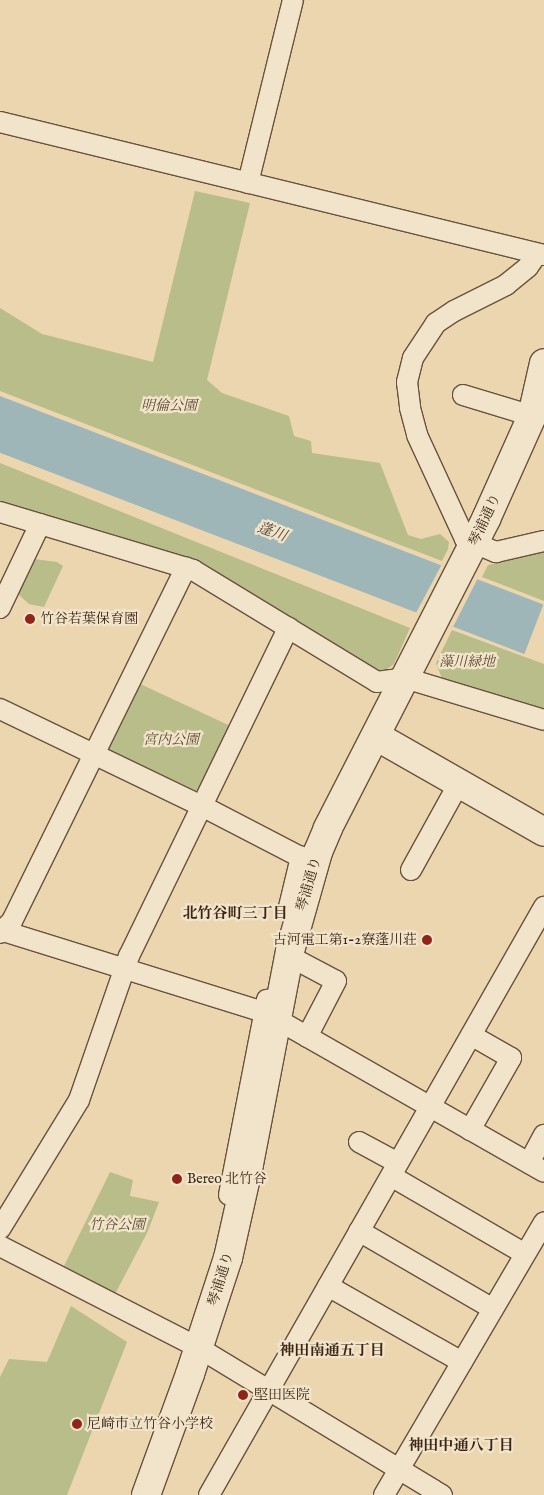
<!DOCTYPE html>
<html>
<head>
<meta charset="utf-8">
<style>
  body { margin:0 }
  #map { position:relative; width:544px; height:1495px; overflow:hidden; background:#ebd6af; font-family:"IM FELL English","Noto Serif JP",serif }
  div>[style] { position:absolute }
  .green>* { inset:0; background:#b8bd8a; transform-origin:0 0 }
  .water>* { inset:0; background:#9eb6b7; transform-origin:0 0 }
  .pier>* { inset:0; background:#ebd6af }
  .roads { filter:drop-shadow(1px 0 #68523c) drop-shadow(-1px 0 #68523c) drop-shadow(0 1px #68523c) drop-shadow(0 -1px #68523c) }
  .street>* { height:20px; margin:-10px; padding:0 10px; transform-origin:10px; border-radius:10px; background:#f2e4cb }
  .secondary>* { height:28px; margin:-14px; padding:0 14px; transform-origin:14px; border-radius:14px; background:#f2e4cb }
  .dots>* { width:14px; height:14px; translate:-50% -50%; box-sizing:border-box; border:2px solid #f2e4cb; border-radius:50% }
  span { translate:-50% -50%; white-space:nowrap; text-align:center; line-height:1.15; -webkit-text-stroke:4.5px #f2e4cb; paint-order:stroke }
  .park-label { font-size:14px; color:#5c4c32; font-style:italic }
  .street-label { font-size:14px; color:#3d2615 }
  .poi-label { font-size:14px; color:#3d2615 }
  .left { translate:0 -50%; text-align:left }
  .right { translate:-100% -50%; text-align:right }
  .water-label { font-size:15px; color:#554a3e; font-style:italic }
  .neighbourhood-label { font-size:15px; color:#3d2615; font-weight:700 }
</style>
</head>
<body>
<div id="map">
  <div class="green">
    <i style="clip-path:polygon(195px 191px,250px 203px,207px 380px,222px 393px,289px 416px,294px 436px,311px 441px,312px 453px,380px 463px,408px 535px,421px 539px,440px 534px,449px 542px,448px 549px,442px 561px,0 391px,0 308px,42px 334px,153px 362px)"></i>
    <i style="clip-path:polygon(0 463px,410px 628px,394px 664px,380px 674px,198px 564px,0 505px)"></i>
    <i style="clip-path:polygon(544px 552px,544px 601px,482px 577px,488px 565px)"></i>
    <i style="clip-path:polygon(34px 559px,57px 562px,63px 566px,44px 607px,29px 604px,18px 594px)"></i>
    <i style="clip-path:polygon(452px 630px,544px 664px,544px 712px,443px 681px,436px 663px)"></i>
    <i style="left:136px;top:682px;width:106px;height:73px;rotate:25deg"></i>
    <i style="clip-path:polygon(110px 1172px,133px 1180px,130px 1196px,159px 1202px,148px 1231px,114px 1296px,62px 1270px)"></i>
    <i style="clip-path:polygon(71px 1306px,127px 1342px,67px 1495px,0 1495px,0 1377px,9px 1359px,47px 1362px)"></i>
  </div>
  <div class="water">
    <i style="left:0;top:396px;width:582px;height:53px;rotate:21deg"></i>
  </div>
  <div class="pier">
    <i style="clip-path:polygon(443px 562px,479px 576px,453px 627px,416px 613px)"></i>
  </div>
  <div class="roads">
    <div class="street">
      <i style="left:0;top:122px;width:560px;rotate:13.74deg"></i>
      <i style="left:248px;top:183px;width:188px;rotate:-76.2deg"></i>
      <i style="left:537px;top:254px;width:16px;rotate:125deg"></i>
      <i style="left:528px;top:267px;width:28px;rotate:141deg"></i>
      <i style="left:506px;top:285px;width:58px;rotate:153.4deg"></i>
      <i style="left:454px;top:311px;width:22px;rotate:146deg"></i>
      <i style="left:436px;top:323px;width:42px;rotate:123.3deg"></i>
      <i style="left:413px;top:358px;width:25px;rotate:104deg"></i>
      <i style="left:407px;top:382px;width:26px;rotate:83deg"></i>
      <i style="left:410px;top:408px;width:28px;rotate:75deg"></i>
      <i style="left:417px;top:435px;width:115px;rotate:65.2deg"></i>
      <i style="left:465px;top:539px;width:34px;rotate:23deg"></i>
      <i style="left:496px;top:552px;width:49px;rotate:-12.9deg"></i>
      <i style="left:463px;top:395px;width:72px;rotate:16.9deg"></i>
      <i style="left:0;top:512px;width:202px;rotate:16.7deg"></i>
      <i style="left:193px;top:570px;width:215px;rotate:31.3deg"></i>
      <i style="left:377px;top:682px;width:28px;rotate:-8deg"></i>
      <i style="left:405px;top:678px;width:145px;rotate:16.8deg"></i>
      <i style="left:0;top:608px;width:93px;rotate:-64.5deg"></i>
      <i style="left:0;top:709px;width:224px;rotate:25.7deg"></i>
      <i style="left:202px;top:806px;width:124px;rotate:27.4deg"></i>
      <i style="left:411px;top:870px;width:99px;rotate:-61.1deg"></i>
      <i style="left:288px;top:911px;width:56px;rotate:-76.5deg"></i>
      <i style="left:0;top:930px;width:276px;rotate:17.3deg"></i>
      <i style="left:264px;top:1012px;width:322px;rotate:29.7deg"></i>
      <i style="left:0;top:933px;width:17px;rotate:-45deg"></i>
      <i style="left:12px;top:921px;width:394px;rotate:-63.8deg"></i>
      <i style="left:289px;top:956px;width:53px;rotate:28deg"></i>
      <i style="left:336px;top:981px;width:63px;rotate:117.4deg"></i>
      <i style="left:470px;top:1130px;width:83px;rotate:-60.3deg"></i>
      <i style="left:511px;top:1058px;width:46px;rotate:-150.1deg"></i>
      <i style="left:359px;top:1142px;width:44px;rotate:28.3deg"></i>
      <i style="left:529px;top:1163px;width:32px;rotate:-62deg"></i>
      <i style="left:391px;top:1176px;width:155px;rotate:30.2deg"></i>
      <i style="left:229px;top:1195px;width:199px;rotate:-79deg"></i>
      <i style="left:0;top:1229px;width:151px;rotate:-58.5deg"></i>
      <i style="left:79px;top:1100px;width:152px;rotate:-70.9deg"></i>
      <i style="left:129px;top:956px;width:365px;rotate:-64.1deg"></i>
      <i style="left:359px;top:1231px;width:155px;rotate:30.2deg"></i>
      <i style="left:0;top:1246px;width:224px;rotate:27.1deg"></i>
      <i style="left:199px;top:1348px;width:284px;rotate:31.2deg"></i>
      <i style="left:328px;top:1286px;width:154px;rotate:29.6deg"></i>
      <i style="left:209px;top:1495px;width:677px;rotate:-60.33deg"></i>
      <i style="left:384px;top:1495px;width:316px;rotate:-59.6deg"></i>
    </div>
    <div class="secondary">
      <i style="left:376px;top:736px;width:193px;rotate:29.7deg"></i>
      <i style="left:146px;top:1495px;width:129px;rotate:-70deg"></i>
      <i style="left:190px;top:1374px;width:122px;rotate:-71.9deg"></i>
      <i style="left:228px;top:1258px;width:96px;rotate:-77.4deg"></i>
      <i style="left:249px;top:1164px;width:217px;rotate:-79.1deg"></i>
      <i style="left:290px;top:951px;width:103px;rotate:-74.2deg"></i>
      <i style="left:318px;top:852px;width:26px;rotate:-67deg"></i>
      <i style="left:328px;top:828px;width:347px;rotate:-62.9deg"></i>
      <i style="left:486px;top:519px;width:113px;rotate:-65.9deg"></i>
      <i style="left:532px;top:416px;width:54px;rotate:-77.2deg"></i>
    </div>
  </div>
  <div class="dots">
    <i style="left:30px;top:619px;background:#8f2418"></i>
    <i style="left:427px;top:940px;background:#8f2418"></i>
    <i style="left:177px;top:1179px;background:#8f2418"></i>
    <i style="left:243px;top:1395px;background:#8f2418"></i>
    <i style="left:77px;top:1424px;background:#8f2418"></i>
  </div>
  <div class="park-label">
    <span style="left:169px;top:406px">明倫公園</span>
    <span style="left:467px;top:662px">藻川緑地</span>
    <span style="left:171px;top:740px">宮内公園</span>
    <span style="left:117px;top:1225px">竹谷公園</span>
  </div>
  <div class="street-label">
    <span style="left:485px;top:520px;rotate:-65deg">琴浦通り</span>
    <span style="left:309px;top:884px;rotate:-74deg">琴浦通り</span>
    <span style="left:221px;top:1279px;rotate:-73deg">琴浦通り</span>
  </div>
  <div class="poi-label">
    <span class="left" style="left:40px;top:619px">竹谷若葉保育園</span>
    <span class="right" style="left:417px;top:940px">古河電工第1-2寮蓬川荘</span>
    <span class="left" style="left:187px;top:1179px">Bereo 北竹谷</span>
    <span class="left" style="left:254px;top:1395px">堅田医院</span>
    <span class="left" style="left:87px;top:1424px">尼崎市立竹谷小学校</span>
  </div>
  <div class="water-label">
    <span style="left:272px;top:532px;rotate:20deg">蓬川</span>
  </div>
  <div class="neighbourhood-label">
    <span style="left:235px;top:914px">北竹谷町三丁目</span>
    <span style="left:332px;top:1351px">神田南通五丁目</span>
    <span style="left:461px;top:1446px">神田中通八丁目</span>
  </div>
</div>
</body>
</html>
